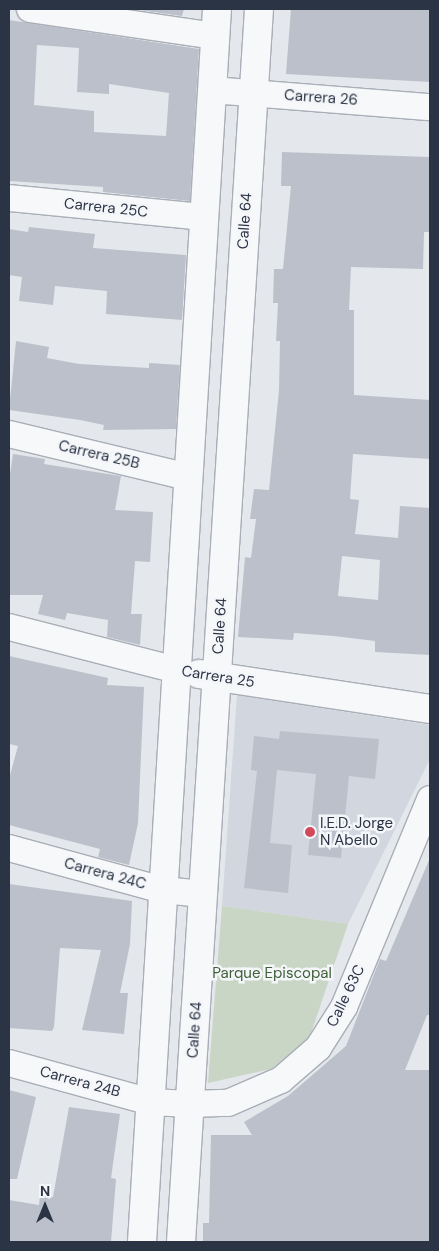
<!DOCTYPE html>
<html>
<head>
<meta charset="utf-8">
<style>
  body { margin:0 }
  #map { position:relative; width:439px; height:1251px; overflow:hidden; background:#e4e7ec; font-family:"DM Sans",sans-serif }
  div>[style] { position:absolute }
  .built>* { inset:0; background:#d2d6de }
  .green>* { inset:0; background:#c9d6c5 }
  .building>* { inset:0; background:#bbc0ca }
  .roads { filter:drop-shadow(1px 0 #a9aeb7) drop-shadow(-1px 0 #a9aeb7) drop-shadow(0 1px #a9aeb7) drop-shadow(0 -1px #a9aeb7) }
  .minor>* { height:26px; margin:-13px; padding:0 13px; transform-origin:13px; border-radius:13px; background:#f7f8fa }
  .tertiary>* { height:28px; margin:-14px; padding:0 14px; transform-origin:14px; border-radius:14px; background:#f7f8fa }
  .dots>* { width:14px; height:14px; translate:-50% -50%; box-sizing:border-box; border:2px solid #f4f6f9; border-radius:50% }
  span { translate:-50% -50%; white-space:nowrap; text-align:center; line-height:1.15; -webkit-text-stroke:5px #f4f6f9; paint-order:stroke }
  .street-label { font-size:15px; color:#2b3445 }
  .poi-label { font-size:15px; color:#2b3445 }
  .left { translate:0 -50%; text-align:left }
  .park-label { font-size:15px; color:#3f6138 }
  .frame { position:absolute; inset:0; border:10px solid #2b3445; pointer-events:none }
  .north { position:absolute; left:20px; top:1181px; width:50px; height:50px; -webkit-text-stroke:4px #f4f6f9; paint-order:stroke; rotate:0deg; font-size:14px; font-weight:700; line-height:20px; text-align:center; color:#2b3445 }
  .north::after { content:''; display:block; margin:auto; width:18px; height:22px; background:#2b3445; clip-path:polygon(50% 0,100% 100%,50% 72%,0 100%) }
</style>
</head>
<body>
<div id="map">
  <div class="built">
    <i style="clip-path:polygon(237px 695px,430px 725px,430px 759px,348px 924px,222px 906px)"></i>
  </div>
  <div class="green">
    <i style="clip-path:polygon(222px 906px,348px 924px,309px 1039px,271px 1069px,208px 1083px)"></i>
  </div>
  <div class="building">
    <i style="clip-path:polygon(132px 9px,184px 9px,182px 16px)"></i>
    <i style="clip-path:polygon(291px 9px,430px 9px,430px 82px,286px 74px)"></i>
    <i style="clip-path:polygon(evenodd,9px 20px,199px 49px,190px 201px,103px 192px,103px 187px,9px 181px,9px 20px,37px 45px,79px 48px,77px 92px,109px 94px,109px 84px,169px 93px,166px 136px,94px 132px,94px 111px,34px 105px,37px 45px)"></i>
    <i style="clip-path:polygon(evenodd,282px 152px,430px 157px,430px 232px,424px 232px,423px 269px,351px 267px,349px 310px,354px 310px,354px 395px,430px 400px,430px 459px,353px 454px,350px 499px,359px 500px,355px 534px,398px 538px,400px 506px,430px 508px,430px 655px,375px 652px,375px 641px,334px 636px,294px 633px,293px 640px,238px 637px,245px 557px,251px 558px,256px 519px,250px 519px,254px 489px,269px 490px,279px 390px,280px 341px,276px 341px,278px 303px,273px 303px,274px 269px,283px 269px,291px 186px,281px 186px,282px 152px,342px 556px,380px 560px,378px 600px,338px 596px,342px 556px)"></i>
    <i style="clip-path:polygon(29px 227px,95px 234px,93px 248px,186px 255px,182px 320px,106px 314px,107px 291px,55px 286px,53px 305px,19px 301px,22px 277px,9px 275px,9px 229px,28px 232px)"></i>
    <i style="clip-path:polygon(16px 341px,49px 347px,47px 358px,79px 364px,149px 368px,149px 363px,180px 365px,176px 429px,103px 430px,104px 425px,80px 420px,9px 410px)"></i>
    <i style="clip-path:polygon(13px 454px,45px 459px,44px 464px,121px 476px,115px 510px,153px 512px,150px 562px,135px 561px,131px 614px,142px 614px,140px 645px,107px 637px,108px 620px,67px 613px,65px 620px,38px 614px,43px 595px,9px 595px,9px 481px)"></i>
    <i style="clip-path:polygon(9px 656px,108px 678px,107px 685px,144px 687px,138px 823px,129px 865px,98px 857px,100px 849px,9px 825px,9px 779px,18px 746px,9px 744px)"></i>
    <i style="clip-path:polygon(280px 731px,379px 739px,375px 779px,349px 776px,341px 858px,308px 855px,316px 774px,277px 770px,270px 843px,292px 845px,288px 893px,244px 888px,257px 771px,251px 770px,254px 736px,279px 739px)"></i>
    <i style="clip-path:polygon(430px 858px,430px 1015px,427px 1015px,405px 1070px,430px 1070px,430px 1242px,203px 1242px,203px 1223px,209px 1223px,211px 1135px,252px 1135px,244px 1122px,288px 1096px,346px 1046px,380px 959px,386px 961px)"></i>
    <i style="clip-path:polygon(9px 884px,132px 901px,130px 944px,120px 993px,128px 993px,124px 1034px,82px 1030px,101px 950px,60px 948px,54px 1027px,52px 1031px,9px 1028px)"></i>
    <i style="clip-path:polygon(9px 1090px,36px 1097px,17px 1179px,9px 1179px)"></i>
    <i style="clip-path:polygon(69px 1107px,120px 1114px,111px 1178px,116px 1179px,111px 1242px,9px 1242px,9px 1200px,39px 1205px,40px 1195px,53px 1197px)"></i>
  </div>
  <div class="roads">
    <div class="minor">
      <i style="left:30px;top:9px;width:187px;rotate:8.3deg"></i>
      <i style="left:212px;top:90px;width:219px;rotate:4.5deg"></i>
      <i style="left:9px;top:198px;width:196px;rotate:5.6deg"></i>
      <i style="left:9px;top:434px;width:184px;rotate:13.5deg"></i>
      <i style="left:9px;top:627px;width:172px;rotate:14.4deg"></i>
      <i style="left:9px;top:848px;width:160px;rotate:15.3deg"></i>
      <i style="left:163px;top:890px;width:40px;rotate:5.7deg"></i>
      <i style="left:9px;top:1063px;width:147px;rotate:15.4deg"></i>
      <i style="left:151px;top:1102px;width:39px;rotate:3deg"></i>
      <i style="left:190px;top:1104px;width:38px;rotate:-2deg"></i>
      <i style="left:228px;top:1103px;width:58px;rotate:-23.5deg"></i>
      <i style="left:281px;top:1080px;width:49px;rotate:-40.9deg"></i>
      <i style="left:318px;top:1048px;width:49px;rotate:-57.6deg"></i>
      <i style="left:344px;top:1007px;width:225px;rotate:-67.5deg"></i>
    </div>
    <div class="tertiary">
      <i style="left:199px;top:674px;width:234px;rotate:8.6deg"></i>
      <i style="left:142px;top:1242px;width:1235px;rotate:-86.52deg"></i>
      <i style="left:181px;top:1242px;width:1235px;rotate:-86.38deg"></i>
    </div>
  </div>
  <div class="dots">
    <i style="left:310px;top:832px;background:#d1495b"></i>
  </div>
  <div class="street-label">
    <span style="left:321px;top:98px;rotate:4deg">Carrera 26</span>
    <span style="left:106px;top:208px;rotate:6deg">Carrera 25C</span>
    <span style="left:245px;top:221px;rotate:-86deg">Calle 64</span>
    <span style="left:99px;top:455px;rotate:13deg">Carrera 25B</span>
    <span style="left:220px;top:626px;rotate:-86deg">Calle 64</span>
    <span style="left:218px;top:677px;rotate:9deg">Carrera 25</span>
    <span style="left:105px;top:874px;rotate:15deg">Carrera 24C</span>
    <span style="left:346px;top:996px;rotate:-64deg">Calle 63C</span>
    <span style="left:195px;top:1030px;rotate:-86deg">Calle 64</span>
    <span style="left:80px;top:1082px;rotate:15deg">Carrera 24B</span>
  </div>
  <div class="poi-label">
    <span class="left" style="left:320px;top:832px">I.E.D. Jorge<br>N Abello</span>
  </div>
  <div class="park-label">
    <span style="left:272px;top:974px">Parque Episcopal</span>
  </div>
  <div class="frame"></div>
  <div class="north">N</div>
</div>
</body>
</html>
